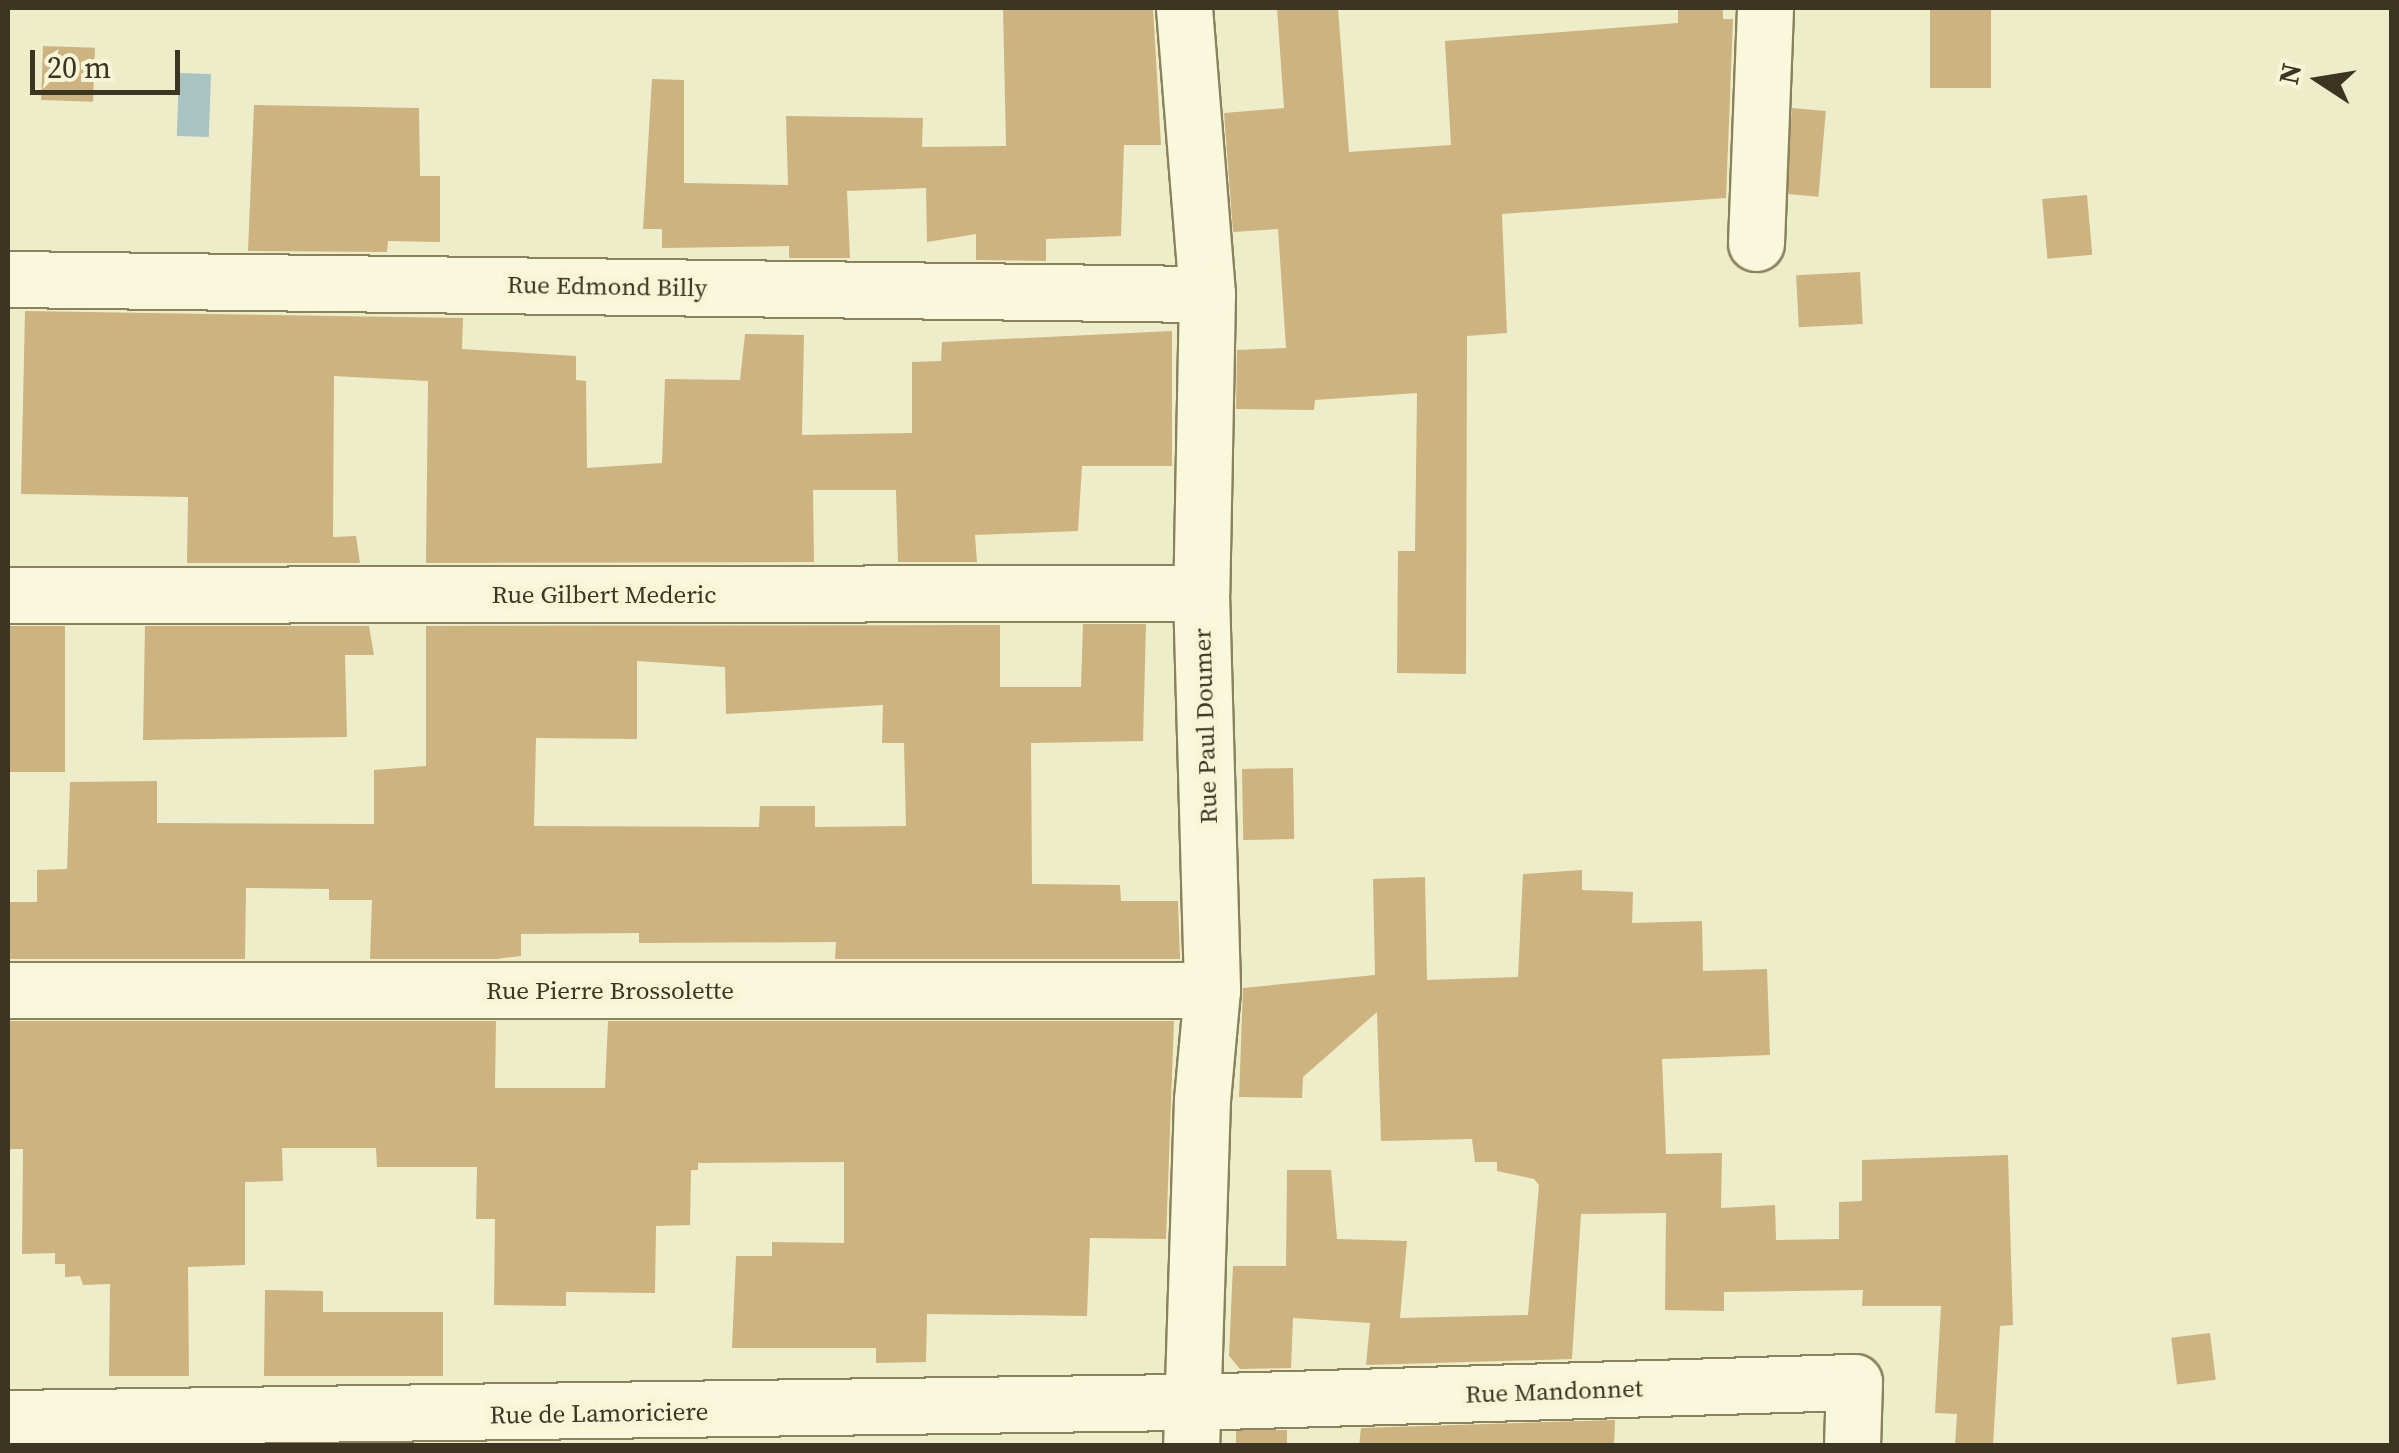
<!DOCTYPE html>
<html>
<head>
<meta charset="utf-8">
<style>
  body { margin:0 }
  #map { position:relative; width:2399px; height:1453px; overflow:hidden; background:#eeedc9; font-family:"Source Serif 4",serif }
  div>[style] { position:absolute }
  .water>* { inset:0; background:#a9c3c2; transform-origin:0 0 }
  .building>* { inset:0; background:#ccb37f; transform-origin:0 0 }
  .roads { filter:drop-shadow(2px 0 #8b815d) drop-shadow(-2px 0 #8b815d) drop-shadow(0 2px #8b815d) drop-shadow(0 -2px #8b815d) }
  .minor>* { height:55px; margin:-27.5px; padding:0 27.5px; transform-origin:27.5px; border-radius:27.5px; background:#f9f8dc }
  span { translate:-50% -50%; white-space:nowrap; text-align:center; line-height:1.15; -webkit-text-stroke:10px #f6f5d8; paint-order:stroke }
  .street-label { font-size:25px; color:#3b3521 }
  .frame { position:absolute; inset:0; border:10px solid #3b3521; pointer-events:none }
  .north { position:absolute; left:2269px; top:30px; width:100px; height:100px; -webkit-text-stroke:8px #f6f5d8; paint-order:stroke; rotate:282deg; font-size:28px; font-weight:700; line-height:40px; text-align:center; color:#3b3521 }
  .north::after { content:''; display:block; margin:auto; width:35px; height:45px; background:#3b3521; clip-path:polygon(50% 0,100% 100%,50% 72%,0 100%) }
  .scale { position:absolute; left:30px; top:50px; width:150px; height:45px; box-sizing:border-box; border:5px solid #3b3521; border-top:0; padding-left:12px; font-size:30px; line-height:35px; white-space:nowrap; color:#3b3521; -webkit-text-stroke:8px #f6f5d8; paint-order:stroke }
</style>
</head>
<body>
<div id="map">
  <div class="water">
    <i style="left:179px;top:73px;width:32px;height:63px;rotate:2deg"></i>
  </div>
  <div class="building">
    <i style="clip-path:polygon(1003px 8px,1153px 8px,1161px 145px,1124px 145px,1121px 236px,1046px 239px,1046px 261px,976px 260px,976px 234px,927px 242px,926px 188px,847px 191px,850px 258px,789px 258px,789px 246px,662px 248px,662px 229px,643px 229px,652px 79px,684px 80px,684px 183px,788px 185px,786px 116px,923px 118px,922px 147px,1006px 146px)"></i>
    <i style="clip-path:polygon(1277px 8px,1338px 8px,1349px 152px,1451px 145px,1445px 41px,1678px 23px,1678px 8px,1723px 8px,1723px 19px,1733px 19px,1726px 198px,1502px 214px,1507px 333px,1467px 336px,1466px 674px,1397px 673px,1398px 551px,1415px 551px,1417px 393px,1315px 400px,1314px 410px,1236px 409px,1237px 350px,1286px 348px,1278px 229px,1233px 232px,1224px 113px,1284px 108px)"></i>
    <i style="left:1930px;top:8px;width:61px;height:80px"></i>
    <i style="left:43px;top:46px;width:52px;height:54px;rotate:2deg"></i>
    <i style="clip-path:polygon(254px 105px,419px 108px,420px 176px,440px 176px,440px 242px,388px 241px,387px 252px,248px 251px)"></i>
    <i style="left:1792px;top:108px;width:34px;height:86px;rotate:5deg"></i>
    <i style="left:2087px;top:195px;width:60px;height:45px;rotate:85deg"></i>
    <i style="left:1860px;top:272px;width:52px;height:64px;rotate:87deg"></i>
    <i style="clip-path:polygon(25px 311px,463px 318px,462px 349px,576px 356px,576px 380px,586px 381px,587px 468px,662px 463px,665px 379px,740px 380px,745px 334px,804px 335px,802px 435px,912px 433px,912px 362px,941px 361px,942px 342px,1172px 331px,1172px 466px,1082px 466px,1078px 531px,975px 535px,977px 562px,898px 562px,896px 490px,813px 490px,814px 562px,426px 563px,428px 381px,334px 376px,333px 537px,356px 536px,360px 563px,187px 563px,188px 497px,21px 494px)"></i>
    <i style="clip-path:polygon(evenodd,1083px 624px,1146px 624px,1143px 741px,1031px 743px,1032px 884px,1120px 885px,1121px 901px,1178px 901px,1180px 959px,835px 959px,836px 942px,639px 943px,639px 933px,521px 934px,521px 956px,496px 959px,370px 959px,372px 900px,329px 900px,329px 889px,246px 888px,245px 959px,8px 959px,8px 902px,37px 902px,37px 870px,67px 869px,70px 782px,157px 781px,157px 823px,374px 824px,374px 770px,426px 766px,426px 626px,1000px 625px,1000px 687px,1081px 687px,1083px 624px,637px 661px,725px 667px,726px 714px,883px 705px,882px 743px,904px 743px,906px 826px,815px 827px,815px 806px,760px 806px,759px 827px,534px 826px,536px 738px,637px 739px,637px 661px)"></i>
    <i style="left:8px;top:626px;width:57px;height:146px"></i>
    <i style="clip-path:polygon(145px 626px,369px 626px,374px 655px,345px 655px,347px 737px,143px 740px)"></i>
    <i style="left:1293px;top:768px;width:71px;height:51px;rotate:89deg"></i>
    <i style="clip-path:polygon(1582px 870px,1582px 890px,1633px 892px,1632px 923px,1702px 921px,1703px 971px,1767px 969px,1770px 1055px,1662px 1059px,1666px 1154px,1722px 1153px,1721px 1208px,1775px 1205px,1776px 1240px,1839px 1239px,1839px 1202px,1862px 1201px,1862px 1160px,2008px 1155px,2013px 1325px,2000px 1326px,1993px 1446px,1955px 1446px,1957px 1414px,1935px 1413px,1941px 1306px,1862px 1306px,1863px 1290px,1724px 1292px,1724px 1311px,1665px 1310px,1666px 1213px,1581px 1214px,1572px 1359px,1366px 1365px,1370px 1323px,1293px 1318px,1291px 1368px,1240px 1369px,1229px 1356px,1233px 1266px,1286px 1266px,1287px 1170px,1331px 1170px,1337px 1239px,1407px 1241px,1400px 1318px,1528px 1315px,1539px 1185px,1534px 1179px,1497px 1171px,1497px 1162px,1475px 1162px,1472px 1139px,1381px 1141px,1377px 1012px,1303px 1077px,1302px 1098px,1239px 1097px,1243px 988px,1375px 975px,1373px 879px,1425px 877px,1427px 980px,1518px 977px,1523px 874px)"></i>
    <i style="clip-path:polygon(8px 1021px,496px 1021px,495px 1088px,605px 1088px,608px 1021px,1174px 1021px,1166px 1239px,1090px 1238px,1087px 1316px,927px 1314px,926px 1362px,876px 1363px,876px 1348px,732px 1348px,736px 1256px,772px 1256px,772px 1242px,844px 1243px,844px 1162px,698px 1163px,698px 1170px,691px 1170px,690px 1225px,656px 1226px,655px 1293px,566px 1292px,566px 1306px,494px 1305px,495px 1219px,476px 1219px,477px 1167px,377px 1167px,376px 1148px,282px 1148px,283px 1181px,245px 1182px,245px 1265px,188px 1267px,189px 1376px,109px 1376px,110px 1284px,83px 1285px,80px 1276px,65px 1277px,65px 1264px,55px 1264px,55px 1253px,22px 1254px,23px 1149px,8px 1149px)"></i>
    <i style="clip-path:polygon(265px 1290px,323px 1291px,323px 1312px,443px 1312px,443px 1376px,264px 1376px)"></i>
    <i style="left:2210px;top:1333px;width:47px;height:39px;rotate:83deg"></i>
    <i style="clip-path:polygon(1615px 1420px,1614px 1446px,1359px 1446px,1361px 1428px)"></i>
    <i style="left:1287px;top:1430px;width:16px;height:51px;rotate:90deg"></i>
  </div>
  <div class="roads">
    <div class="minor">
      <i style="left:1184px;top:8px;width:287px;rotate:85.4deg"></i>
      <i style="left:1207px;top:294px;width:299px;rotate:91.1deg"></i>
      <i style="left:1201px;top:593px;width:397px;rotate:88.4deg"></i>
      <i style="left:1212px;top:990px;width:109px;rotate:95.2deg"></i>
      <i style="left:1202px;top:1099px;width:347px;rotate:91.8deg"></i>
      <i style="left:1756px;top:243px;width:235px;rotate:-87.8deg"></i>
      <i style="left:8px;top:279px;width:1199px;rotate:0.72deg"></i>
      <i style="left:8px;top:595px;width:1193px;rotate:-0.1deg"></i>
      <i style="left:8px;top:990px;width:1204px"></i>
      <i style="left:8px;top:1418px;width:1182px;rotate:-0.78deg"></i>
      <i style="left:1190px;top:1402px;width:664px;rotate:-1.73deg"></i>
      <i style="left:1854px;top:1382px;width:64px;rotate:91.8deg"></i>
    </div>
  </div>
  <div class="street-label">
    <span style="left:607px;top:286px;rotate:1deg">Rue Edmond Billy</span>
    <span style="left:604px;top:594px">Rue Gilbert Mederic</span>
    <span style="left:1205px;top:726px;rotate:-92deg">Rue Paul Doumer</span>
    <span style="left:610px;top:990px">Rue Pierre Brossolette</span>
    <span style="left:1554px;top:1391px;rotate:-2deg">Rue Mandonnet</span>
    <span style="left:599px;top:1413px;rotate:-1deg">Rue de Lamoriciere</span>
  </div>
  <div class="frame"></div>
  <div class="north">N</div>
  <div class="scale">20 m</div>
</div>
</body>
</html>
